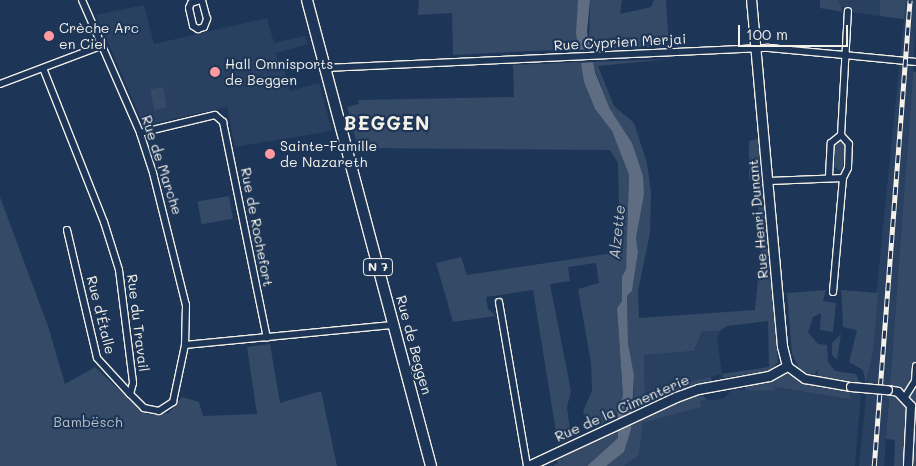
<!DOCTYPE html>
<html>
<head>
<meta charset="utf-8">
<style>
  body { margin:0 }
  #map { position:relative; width:916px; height:466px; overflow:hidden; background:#1d3557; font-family:Mali,sans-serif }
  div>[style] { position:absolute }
  .built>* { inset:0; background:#2a4060 }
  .green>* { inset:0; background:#354a67; transform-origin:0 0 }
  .water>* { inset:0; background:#5e6d82 }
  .pier>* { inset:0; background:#1d3557 }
  .roads { filter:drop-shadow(1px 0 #f4f1e8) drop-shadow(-1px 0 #f4f1e8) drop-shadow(0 1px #f4f1e8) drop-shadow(0 -1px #f4f1e8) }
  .minor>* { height:6px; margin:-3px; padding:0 3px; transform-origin:3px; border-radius:3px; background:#1d3557 }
  .tertiary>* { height:8px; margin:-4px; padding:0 4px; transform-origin:4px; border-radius:4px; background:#1d3557 }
  .secondary>* { height:9px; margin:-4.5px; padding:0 4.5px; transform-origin:4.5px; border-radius:4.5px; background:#1d3557 }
  .primary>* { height:10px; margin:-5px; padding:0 5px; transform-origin:5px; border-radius:5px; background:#1d3557 }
  .rail>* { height:4.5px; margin-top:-2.25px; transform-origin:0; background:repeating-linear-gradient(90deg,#1d3557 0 8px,#f4f1e8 0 16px); box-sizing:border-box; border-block:1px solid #f4f1e8 }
  .bridges { filter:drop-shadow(1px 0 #f4f1e8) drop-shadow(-1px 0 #f4f1e8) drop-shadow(0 1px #f4f1e8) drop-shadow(0 -1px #f4f1e8) }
  .tertiary-bridge>* { height:8px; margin:-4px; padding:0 4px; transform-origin:4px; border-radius:4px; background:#1d3557 }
  .dots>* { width:14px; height:14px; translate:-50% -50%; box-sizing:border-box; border:2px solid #1d3557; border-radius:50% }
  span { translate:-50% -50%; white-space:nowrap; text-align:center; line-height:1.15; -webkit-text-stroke:4.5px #1d3557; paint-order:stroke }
  .shield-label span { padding:1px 4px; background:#1d3557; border:1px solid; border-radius:4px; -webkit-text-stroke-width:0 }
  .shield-label { font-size:12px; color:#f4f1e8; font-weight:700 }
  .poi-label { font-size:14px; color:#f4f1e8 }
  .left { translate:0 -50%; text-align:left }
  .street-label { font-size:14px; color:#f4f1e8 }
  .park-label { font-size:14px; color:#bbbfc1 }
  .water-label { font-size:15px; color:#c0c3c4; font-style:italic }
  .district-label { font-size:19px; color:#f4f1e8; font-weight:700; letter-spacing:1px }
  .scale { position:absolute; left:738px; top:25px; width:110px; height:22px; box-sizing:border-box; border:2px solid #f4f1e8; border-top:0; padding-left:6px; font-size:15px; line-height:18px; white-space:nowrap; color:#f4f1e8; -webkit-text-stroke:4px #1d3557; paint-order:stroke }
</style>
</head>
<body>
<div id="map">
  <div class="built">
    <i style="clip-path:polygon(838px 0,880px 0,880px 16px,843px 11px,843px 7px,838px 7px)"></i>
    <i style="clip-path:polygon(906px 0,916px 0,916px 29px,884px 466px,859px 466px)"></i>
    <i style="clip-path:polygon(144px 5px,154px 44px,267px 18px,274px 43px,305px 36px,308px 44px,276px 53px,279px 70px,284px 69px,290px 91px,319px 83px,332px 131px,235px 147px,227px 107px,150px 124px,141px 119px,96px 15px)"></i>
    <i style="clip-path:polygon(702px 331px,720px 331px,717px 339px,722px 374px,673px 388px,645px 400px,644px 355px,694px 351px)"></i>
    <i style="clip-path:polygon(775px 387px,849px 399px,851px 391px,861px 392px,855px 466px,624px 466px,639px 455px,643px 423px,700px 407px,700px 401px,723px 399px,733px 389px,773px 391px)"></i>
  </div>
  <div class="green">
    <i style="clip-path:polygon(419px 0,578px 0,578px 49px,453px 55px,452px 13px,418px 15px)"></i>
    <i style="clip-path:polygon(590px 0,622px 0,620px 14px,651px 7px,654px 0,666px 0,669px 46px,589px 49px)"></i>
    <i style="clip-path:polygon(820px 0,838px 0,843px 12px,820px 8px)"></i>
    <i style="clip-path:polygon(880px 0,906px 0,904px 19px,880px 16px)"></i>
    <i style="clip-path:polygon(670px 59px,598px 66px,614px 106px,634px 123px,647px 163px,651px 192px,650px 233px,638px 291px,639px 318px,755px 310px,762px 238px,755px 185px,749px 178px,749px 141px,758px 139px,778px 362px,769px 371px,723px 378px,722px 374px,769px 367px,768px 321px,727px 326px,720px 331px,702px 331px,694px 351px,644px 355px,645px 400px,696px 380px,711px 377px,712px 380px,633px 409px,634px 375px,628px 343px,627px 296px,632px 291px,638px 252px,636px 238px,644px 195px,632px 143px,610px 109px,592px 62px)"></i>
    <i style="clip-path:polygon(581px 62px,584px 82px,595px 109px,612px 131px,629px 175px,626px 269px,622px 278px,622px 301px,617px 308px,623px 396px,618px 417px,599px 425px,595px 417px,588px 421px,583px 411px,592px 391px,591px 363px,578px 289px,599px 283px,596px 263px,568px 267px,570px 281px,550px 284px,571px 391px,567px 407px,571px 438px,558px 444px,533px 290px,486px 297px,488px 309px,496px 316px,453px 322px,436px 263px,461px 257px,467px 275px,620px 252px,618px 163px,610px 150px,358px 148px,347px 107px,359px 104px,358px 100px,514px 97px,513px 65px)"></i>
    <i style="clip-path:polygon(913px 72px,916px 72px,916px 466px,894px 466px,895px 440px,886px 439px)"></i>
    <i style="left:163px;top:87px;width:21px;height:13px;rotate:79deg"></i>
    <i style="clip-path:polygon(839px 139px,845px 144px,843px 167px,840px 171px,833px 166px,835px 143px)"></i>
    <i style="left:229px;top:196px;width:23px;height:32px;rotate:80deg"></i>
    <i style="clip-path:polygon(0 197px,48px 326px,65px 384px,95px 367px,142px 412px,150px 415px,169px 413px,182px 397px,199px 402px,203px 416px,257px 414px,247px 347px,270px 344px,280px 403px,321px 391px,337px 466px,0 466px)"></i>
    <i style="clip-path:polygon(826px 290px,823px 301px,836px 303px,833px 332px,820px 330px,821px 313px,813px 317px,808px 332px,818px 344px,827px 345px,828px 362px,835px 371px,856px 374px,860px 384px,817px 377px,818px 369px,814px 375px,806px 373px,799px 368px,792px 354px,787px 293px)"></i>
    <i style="clip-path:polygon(841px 290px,878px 293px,873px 350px,866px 384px,863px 370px,849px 362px,857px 330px,843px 327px)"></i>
    <i style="clip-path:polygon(841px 334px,837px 360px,832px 355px,832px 343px)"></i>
    <i style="clip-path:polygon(787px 374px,816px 387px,851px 391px,849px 399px,775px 387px,774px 391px,745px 390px,746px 383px)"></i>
    <i style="clip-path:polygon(700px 394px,708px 400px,700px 401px,701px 407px,643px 423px,639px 455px,624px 466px,606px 466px,624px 452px,632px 423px)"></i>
    <i style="clip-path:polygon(618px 430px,618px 438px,587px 466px,553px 466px,558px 463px,556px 459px)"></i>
  </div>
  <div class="water">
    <i style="clip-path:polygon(578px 0,590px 0,587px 32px,595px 72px,610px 109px,632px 143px,643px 176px,644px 195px,636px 238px,638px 252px,632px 291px,627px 296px,628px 343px,634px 375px,631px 429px,624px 452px,606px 466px,587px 466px,618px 438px,618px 408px,623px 396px,617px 308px,622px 301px,622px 277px,626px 269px,629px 175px,612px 131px,595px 109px,584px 82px,576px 33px)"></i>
  </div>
  <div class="pier">
    <i style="clip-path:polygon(592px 49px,595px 62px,578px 63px,575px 50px)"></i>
  </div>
  <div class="roads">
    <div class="minor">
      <i style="left:82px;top:0;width:145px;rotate:66.4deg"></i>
      <i style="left:140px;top:133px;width:42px;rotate:72deg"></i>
      <i style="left:153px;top:173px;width:136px;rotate:76deg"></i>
      <i style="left:186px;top:305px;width:40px;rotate:91.4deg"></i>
      <i style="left:201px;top:0;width:10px;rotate:163deg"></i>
      <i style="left:191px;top:3px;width:5px;rotate:112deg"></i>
      <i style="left:189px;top:8px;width:18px;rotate:77deg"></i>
      <i style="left:193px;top:26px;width:6px;rotate:31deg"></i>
      <i style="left:198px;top:29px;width:6px;rotate:-18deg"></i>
      <i style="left:204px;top:27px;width:9px;rotate:-69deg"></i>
      <i style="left:207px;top:19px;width:20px;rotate:-105deg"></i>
      <i style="left:43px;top:68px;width:166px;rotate:68.4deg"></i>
      <i style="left:104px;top:222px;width:50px;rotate:72.6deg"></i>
      <i style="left:119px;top:270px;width:114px;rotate:82.9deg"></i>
      <i style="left:133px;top:383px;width:11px;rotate:105deg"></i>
      <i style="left:130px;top:394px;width:20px;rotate:45deg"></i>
      <i style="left:144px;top:408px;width:15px;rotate:11deg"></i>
      <i style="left:159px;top:411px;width:17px;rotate:-33deg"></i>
      <i style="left:173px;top:402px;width:58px;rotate:-78.1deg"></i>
      <i style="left:185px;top:345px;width:210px;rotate:-5.5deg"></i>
      <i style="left:325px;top:68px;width:444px;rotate:-2.6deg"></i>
      <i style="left:769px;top:48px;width:148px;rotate:5.4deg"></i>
      <i style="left:0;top:84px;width:110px;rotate:-20.7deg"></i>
      <i style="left:140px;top:133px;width:77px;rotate:-13.5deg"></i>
      <i style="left:215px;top:115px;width:11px;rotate:41deg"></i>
      <i style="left:223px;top:122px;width:220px;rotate:78.5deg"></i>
      <i style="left:841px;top:135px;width:124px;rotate:-86.8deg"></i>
      <i style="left:829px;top:176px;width:33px;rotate:-87deg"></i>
      <i style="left:831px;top:143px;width:13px;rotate:-39deg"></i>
      <i style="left:769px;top:181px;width:74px;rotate:-2.3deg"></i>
      <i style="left:67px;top:230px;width:131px;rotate:76.8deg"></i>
      <i style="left:97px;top:358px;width:49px;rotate:47.5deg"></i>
      <i style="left:833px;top:292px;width:114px;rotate:-85deg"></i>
      <i style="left:843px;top:178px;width:11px;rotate:-63deg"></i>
      <i style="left:848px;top:168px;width:24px;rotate:-88deg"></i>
      <i style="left:849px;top:144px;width:12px;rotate:-132deg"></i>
      <i style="left:499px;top:302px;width:166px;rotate:80.3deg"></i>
      <i style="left:905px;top:397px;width:19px;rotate:-58deg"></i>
      <i style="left:915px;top:381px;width:15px;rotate:-86deg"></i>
    </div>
    <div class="tertiary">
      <i style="left:787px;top:366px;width:22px;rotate:36deg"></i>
      <i style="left:805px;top:379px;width:47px;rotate:9.9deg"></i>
      <i style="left:888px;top:390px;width:10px;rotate:11deg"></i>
      <i style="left:898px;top:392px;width:19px;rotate:47deg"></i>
      <i style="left:911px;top:406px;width:60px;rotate:92.9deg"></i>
    </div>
    <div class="secondary">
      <i style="left:528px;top:466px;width:163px;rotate:-25deg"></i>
      <i style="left:676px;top:397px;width:23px;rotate:-20deg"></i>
      <i style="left:698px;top:389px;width:72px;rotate:-10.4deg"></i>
      <i style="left:769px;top:376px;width:21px;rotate:-29deg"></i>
      <i style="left:787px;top:366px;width:21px;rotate:-104deg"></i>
      <i style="left:782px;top:346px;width:347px;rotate:-95.1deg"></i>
    </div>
    <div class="primary">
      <i style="left:307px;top:0;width:482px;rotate:75.1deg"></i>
    </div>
  </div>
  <div class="rail">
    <i style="left:874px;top:466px;width:467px;rotate:-85.6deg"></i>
  </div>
  <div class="bridges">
    <div class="tertiary-bridge">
      <i style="left:851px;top:387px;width:37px;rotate:5deg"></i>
    </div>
  </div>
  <div class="dots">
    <i style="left:49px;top:36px;background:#ff9aa2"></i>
    <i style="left:215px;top:72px;background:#ff9aa2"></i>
    <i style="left:270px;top:154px;background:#ff9aa2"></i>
  </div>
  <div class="shield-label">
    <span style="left:378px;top:267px">N 7</span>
  </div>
  <div class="poi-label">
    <span class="left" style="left:59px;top:36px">Crèche Arc<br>en Ciel</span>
    <span class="left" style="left:225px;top:72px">Hall Omnisports<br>de Beggen</span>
    <span class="left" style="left:280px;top:154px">Sainte-Famille<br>de Nazareth</span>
  </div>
  <div class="street-label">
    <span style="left:620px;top:42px;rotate:-3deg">Rue Cyprien Merjai</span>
    <span style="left:162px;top:165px;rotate:72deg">Rue de Marche</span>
    <span style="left:758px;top:219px;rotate:-95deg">Rue Henri Dunant</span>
    <span style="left:257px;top:227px;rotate:79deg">Rue de Rochefort</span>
    <span style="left:101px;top:315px;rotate:76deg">Rue d'Étalle</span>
    <span style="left:138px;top:323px;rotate:83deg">Rue du Travail</span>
    <span style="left:414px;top:345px;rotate:75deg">Rue de Beggen</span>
    <span style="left:622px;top:408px;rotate:-24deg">Rue de la Cimenterie</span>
  </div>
  <div class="park-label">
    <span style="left:88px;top:422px">Bambësch</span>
  </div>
  <div class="water-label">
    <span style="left:617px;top:232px;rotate:-84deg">Alzette</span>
  </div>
  <div class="district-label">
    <span style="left:387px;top:123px">BEGGEN</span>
  </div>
  <div class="scale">100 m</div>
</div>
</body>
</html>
